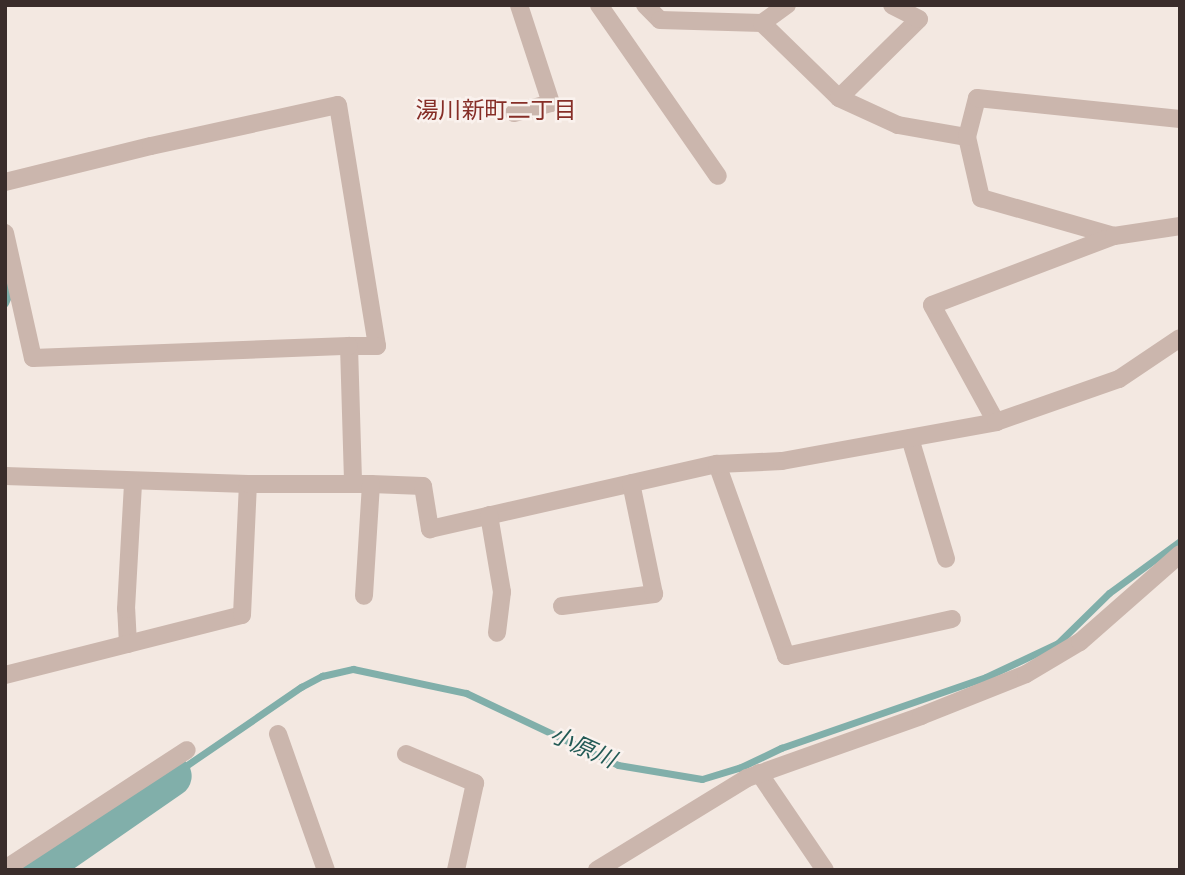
<!DOCTYPE html>
<html>
<head>
<meta charset="utf-8">
<style>
  body { margin:0 }
  #map { position:relative; width:1185px; height:875px; overflow:hidden; background:#f3e8e1; font-family:"Space Grotesk","Noto Sans JP",sans-serif }
  div>[style] { position:absolute }
  .stream>* { height:7px; margin:-3.5px; padding:0 3.5px; transform-origin:3.5px; border-radius:3.5px; background:#81afaa }
  .river>* { height:42px; margin:-21px; padding:0 21px; transform-origin:21px; border-radius:21px; background:#81afaa }
  .minor>* { height:18px; margin:-9px; padding:0 9px; transform-origin:9px; border-radius:9px; background:#cbb6ad }
  span { translate:-50% -50%; white-space:nowrap; text-align:center; line-height:1.15; -webkit-text-stroke:5px #faf2ee; paint-order:stroke }
  .neighbourhood-label { font-size:23px; color:#862e27 }
  .water-label { font-size:23px; color:#225a55; font-style:italic }
  .frame { position:absolute; inset:0; border:7px solid #3a2d2b; pointer-events:none }
</style>
</head>
<body>
<div id="map">
  <div class="stream">
    <i style="left:5px;top:282px;width:13px;rotate:72deg"></i>
    <i style="left:9px;top:294px;width:10px;rotate:114deg"></i>
    <i style="left:171px;top:776px;width:158px;rotate:-34.4deg"></i>
    <i style="left:301px;top:687px;width:24px;rotate:-28deg"></i>
    <i style="left:322px;top:676px;width:32px;rotate:-13deg"></i>
    <i style="left:353px;top:669px;width:116px;rotate:12deg"></i>
    <i style="left:466px;top:693px;width:168px;rotate:25.3deg"></i>
    <i style="left:618px;top:765px;width:85px;rotate:9.5deg"></i>
    <i style="left:702px;top:779px;width:39px;rotate:-17deg"></i>
    <i style="left:739px;top:768px;width:47px;rotate:-25.5deg"></i>
    <i style="left:781px;top:748px;width:217px;rotate:-19.1deg"></i>
    <i style="left:986px;top:677px;width:80px;rotate:-25.3deg"></i>
    <i style="left:1058px;top:643px;width:71px;rotate:-44.4deg"></i>
    <i style="left:1109px;top:593px;width:88px;rotate:-36.2deg"></i>
  </div>
  <div class="river">
    <i style="left:35px;top:870px;width:165px;rotate:-34.7deg"></i>
  </div>
  <div class="minor">
    <i style="left:599px;top:5px;width:208px;rotate:55.2deg"></i>
    <i style="left:645px;top:5px;width:21px;rotate:45deg"></i>
    <i style="left:660px;top:20px;width:102px;rotate:1.7deg"></i>
    <i style="left:762px;top:23px;width:107px;rotate:44.2deg"></i>
    <i style="left:839px;top:98px;width:65px;rotate:24.6deg"></i>
    <i style="left:898px;top:125px;width:70px;rotate:9.9deg"></i>
    <i style="left:967px;top:137px;width:63px;rotate:77.1deg"></i>
    <i style="left:981px;top:198px;width:138px;rotate:15.9deg"></i>
    <i style="left:762px;top:23px;width:31px;rotate:-36deg"></i>
    <i style="left:839px;top:98px;width:112px;rotate:-44.6deg"></i>
    <i style="left:919px;top:19px;width:30px;rotate:-153deg"></i>
    <i style="left:514px;top:113px;width:38px;rotate:-15deg"></i>
    <i style="left:551px;top:103px;width:103px;rotate:-108.1deg"></i>
    <i style="left:967px;top:137px;width:40px;rotate:-75.6deg"></i>
    <i style="left:977px;top:98px;width:204px;rotate:5.9deg"></i>
    <i style="left:5px;top:182px;width:150px;rotate:-13.9deg"></i>
    <i style="left:151px;top:146px;width:191px;rotate:-12.4deg"></i>
    <i style="left:338px;top:105px;width:244px;rotate:80.8deg"></i>
    <i style="left:377px;top:346px;width:28px;rotate:180deg"></i>
    <i style="left:349px;top:346px;width:138px;rotate:88.3deg"></i>
    <i style="left:5px;top:233px;width:128px;rotate:77.4deg"></i>
    <i style="left:33px;top:358px;width:316px;rotate:-2.2deg"></i>
    <i style="left:996px;top:422px;width:133px;rotate:-118.7deg"></i>
    <i style="left:932px;top:305px;width:195px;rotate:-20.8deg"></i>
    <i style="left:1114px;top:236px;width:67px;rotate:-8.6deg"></i>
    <i style="left:910px;top:438px;width:126px;rotate:73.4deg"></i>
    <i style="left:717px;top:464px;width:204px;rotate:70.2deg"></i>
    <i style="left:786px;top:656px;width:170px;rotate:-12.6deg"></i>
    <i style="left:5px;top:476px;width:243px;rotate:1.9deg"></i>
    <i style="left:371px;top:484px;width:52px;rotate:2.2deg"></i>
    <i style="left:423px;top:486px;width:44px;rotate:80.8deg"></i>
    <i style="left:430px;top:529px;width:294px;rotate:-12.8deg"></i>
    <i style="left:717px;top:464px;width:65px;rotate:-2.6deg"></i>
    <i style="left:782px;top:461px;width:218px;rotate:-10.3deg"></i>
    <i style="left:996px;top:422px;width:130px;rotate:-19.3deg"></i>
    <i style="left:1119px;top:379px;width:73px;rotate:-33.9deg"></i>
    <i style="left:489px;top:515px;width:78px;rotate:80.4deg"></i>
    <i style="left:502px;top:592px;width:41px;rotate:97deg"></i>
    <i style="left:562px;top:606px;width:93px;rotate:-7.4deg"></i>
    <i style="left:654px;top:594px;width:113px;rotate:-101.7deg"></i>
    <i style="left:128px;top:644px;width:35px;rotate:-93deg"></i>
    <i style="left:126px;top:609px;width:127px;rotate:-86.8deg"></i>
    <i style="left:5px;top:675px;width:244px;rotate:-14.2deg"></i>
    <i style="left:242px;top:615px;width:131px;rotate:-87.4deg"></i>
    <i style="left:248px;top:484px;width:123px"></i>
    <i style="left:371px;top:484px;width:112px;rotate:93.6deg"></i>
    <i style="left:278px;top:734px;width:144px;rotate:70.6deg"></i>
    <i style="left:406px;top:754px;width:75px;rotate:22.8deg"></i>
    <i style="left:475px;top:783px;width:89px;rotate:102.3deg"></i>
    <i style="left:759px;top:773px;width:117px;rotate:55.8deg"></i>
    <i style="left:5px;top:869px;width:217px;rotate:-33.2deg"></i>
    <i style="left:597px;top:870px;width:176px;rotate:-31.5deg"></i>
    <i style="left:747px;top:778px;width:185px;rotate:-19.6deg"></i>
    <i style="left:921px;top:716px;width:113px;rotate:-21.8deg"></i>
    <i style="left:1026px;top:674px;width:63px;rotate:-30.7deg"></i>
    <i style="left:1080px;top:642px;width:133px;rotate:-41.3deg"></i>
  </div>
  <div class="neighbourhood-label">
    <span style="left:496px;top:110px">湯川新町二丁目</span>
  </div>
  <div class="water-label">
    <span style="left:583px;top:747px;rotate:24deg">小原川</span>
  </div>
  <div class="frame"></div>
</div>
</body>
</html>
